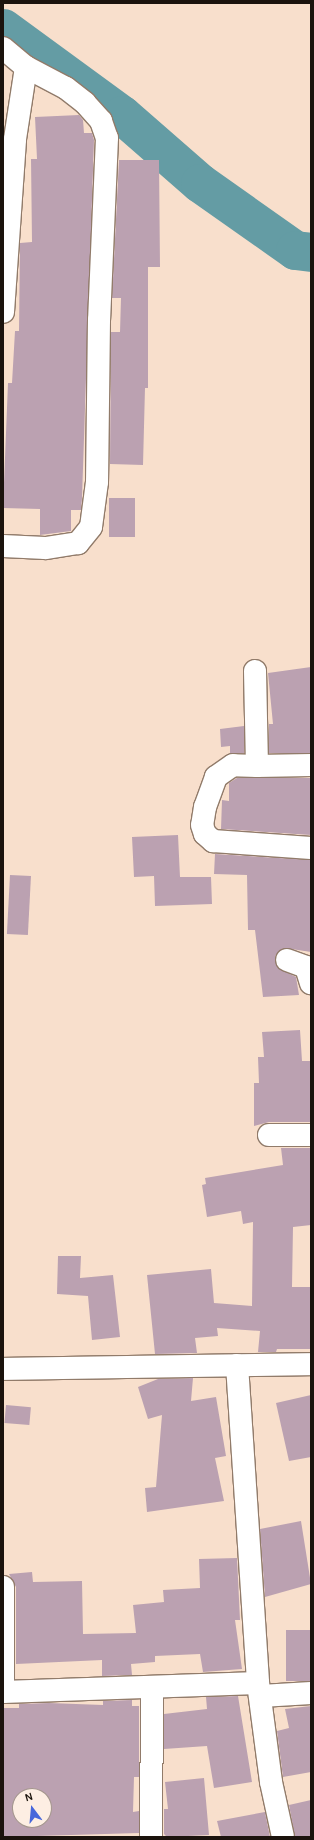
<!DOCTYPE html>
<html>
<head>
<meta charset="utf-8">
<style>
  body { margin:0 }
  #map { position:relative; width:314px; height:1840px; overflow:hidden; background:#f8dfcc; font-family:Karla,sans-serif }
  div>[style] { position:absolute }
  .river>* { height:39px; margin:-19.5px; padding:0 19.5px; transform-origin:19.5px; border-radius:19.5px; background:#649ca4 }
  .building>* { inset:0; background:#bba1b1; transform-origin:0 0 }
  .roads { filter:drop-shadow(1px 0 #917b6a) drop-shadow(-1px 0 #917b6a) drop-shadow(0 1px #917b6a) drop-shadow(0 -1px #917b6a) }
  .minor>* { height:22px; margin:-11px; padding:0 11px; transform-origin:11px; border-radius:11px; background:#fff }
  .tertiary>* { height:22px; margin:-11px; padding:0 11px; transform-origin:11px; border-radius:11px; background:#fff }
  span { translate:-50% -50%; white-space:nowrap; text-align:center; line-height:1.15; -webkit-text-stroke:3px #fdeee3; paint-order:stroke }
  .frame { position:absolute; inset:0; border:4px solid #1b130d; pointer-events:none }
  .north { position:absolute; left:12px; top:1788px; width:40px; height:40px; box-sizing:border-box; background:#fdeee3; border:1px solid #a3968d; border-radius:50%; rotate:344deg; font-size:11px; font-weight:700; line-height:16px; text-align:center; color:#1b130d }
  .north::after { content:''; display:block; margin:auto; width:14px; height:18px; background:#4767db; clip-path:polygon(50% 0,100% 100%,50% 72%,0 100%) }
</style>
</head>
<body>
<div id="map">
  <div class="river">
    <i style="left:3px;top:28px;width:147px;rotate:36.2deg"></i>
    <i style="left:122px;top:115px;width:103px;rotate:41.1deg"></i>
    <i style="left:200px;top:183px;width:116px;rotate:35.2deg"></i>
    <i style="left:295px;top:250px;width:16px;rotate:7deg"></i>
  </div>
  <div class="building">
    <i style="clip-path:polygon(79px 115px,83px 120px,84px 133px,92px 133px,94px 140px,82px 498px,81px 510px,71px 510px,71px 531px,40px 535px,40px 509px,3px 508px,8px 383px,12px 383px,15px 331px,19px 331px,20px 243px,32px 242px,31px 159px,37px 159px,35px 117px)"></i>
    <i style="clip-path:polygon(119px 160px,159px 160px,160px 267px,148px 267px,148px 388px,145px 388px,143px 465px,110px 464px,111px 332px,120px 332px,121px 298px,112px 298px)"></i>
    <i style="left:109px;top:498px;width:26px;height:39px"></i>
    <i style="clip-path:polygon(311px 667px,311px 753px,269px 753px,269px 724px,273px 724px,268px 673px)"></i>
    <i style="clip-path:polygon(244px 726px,244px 753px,230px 753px,230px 746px,221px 747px,220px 729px)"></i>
    <i style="clip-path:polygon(237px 778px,311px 778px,311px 835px,221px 829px,222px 800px,229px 801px,229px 783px)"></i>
    <i style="clip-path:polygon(178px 835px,180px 877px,211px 877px,212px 904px,155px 906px,154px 876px,134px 877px,132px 837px)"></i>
    <i style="clip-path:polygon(215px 854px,311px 860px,311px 952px,285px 948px,275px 956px,278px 968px,296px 977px,299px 995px,263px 997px,255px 930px,248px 930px,247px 875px,214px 874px)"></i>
    <i style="left:10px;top:875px;width:21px;height:59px;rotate:3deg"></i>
    <i style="clip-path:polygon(300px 1030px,302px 1061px,311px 1061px,311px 1122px,269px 1122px,254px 1126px,254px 1083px,259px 1083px,258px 1057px,264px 1057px,262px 1032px)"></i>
    <i style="clip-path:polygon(281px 1148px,311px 1148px,311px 1225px,293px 1227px,292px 1287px,311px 1287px,311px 1349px,277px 1349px,276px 1352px,258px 1352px,260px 1331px,217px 1328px,218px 1336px,195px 1338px,197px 1353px,155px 1354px,147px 1275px,211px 1269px,214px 1303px,252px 1306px,253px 1222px,243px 1224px,241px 1211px,207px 1217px,202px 1185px,206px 1184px,205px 1178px,283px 1165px)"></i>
    <i style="clip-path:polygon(58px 1256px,81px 1256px,80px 1278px,113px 1275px,120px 1337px,92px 1340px,88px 1296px,57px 1294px)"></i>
    <i style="clip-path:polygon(193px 1378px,191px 1401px,216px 1397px,226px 1456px,215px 1458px,224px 1501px,147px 1512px,145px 1488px,156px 1487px,162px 1415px,148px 1419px,138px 1387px,158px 1379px)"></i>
    <i style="clip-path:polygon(311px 1395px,311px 1457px,289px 1461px,276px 1403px)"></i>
    <i style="left:6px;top:1405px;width:25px;height:18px;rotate:5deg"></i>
    <i style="clip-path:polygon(301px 1521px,311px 1584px,265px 1597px,260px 1529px)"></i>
    <i style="clip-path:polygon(237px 1558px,240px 1620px,235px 1620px,242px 1669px,203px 1672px,200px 1654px,155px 1656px,155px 1662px,131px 1664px,132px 1675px,102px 1676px,102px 1660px,16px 1664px,16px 1587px,9px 1574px,32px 1572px,33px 1582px,82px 1581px,83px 1634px,136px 1633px,133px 1605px,164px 1602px,163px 1590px,200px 1588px,199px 1559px)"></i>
    <i style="left:311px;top:1630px;width:51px;height:25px;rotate:90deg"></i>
    <i style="clip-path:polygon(238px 1696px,252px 1782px,214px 1788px,207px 1746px,164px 1749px,164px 1714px,207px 1709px,206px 1697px)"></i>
    <i style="clip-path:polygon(evenodd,132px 1700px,132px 1706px,139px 1706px,139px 1777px,134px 1777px,133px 1812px,139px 1811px,139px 1833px,3px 1837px,3px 1708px,19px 1708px,19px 1704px,49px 1703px,103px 1705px,103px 1701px,132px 1700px,20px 1796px,44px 1796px,44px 1820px,20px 1820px,20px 1796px)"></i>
    <i style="clip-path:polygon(311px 1706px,311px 1772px,283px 1777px,277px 1731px,289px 1728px,285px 1709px)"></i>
    <i style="clip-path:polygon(204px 1778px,209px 1835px,167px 1837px,164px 1834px,164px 1809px,168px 1809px,165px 1782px)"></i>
    <i style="clip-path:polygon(311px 1800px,311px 1837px,295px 1837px,289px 1805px)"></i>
    <i style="clip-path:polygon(265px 1812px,270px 1837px,221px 1837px,217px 1821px)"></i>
  </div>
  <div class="roads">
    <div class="minor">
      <i style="left:3px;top:48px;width:30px;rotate:40deg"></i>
      <i style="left:26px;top:67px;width:45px;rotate:27.7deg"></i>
      <i style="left:66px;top:88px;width:24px;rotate:38deg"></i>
      <i style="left:85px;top:103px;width:24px;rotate:48deg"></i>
      <i style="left:101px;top:121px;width:18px;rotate:71deg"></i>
      <i style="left:107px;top:138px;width:182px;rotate:92.5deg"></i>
      <i style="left:99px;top:320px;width:162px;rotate:90.7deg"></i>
      <i style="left:97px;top:482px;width:45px;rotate:97.6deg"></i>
      <i style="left:91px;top:527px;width:21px;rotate:129deg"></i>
      <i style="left:78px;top:543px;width:33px;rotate:171deg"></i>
      <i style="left:45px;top:548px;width:42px;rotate:-177.3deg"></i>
      <i style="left:3px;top:312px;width:173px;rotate:-86deg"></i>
      <i style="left:15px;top:139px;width:73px;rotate:-81.3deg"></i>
      <i style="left:255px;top:671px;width:95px;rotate:88.8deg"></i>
      <i style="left:257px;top:766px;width:24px;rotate:-178deg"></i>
      <i style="left:233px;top:765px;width:21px;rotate:145deg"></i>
      <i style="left:216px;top:777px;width:32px;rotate:110deg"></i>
      <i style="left:205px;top:807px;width:18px;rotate:99deg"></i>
      <i style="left:202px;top:825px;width:9px;rotate:72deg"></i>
      <i style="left:205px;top:834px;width:11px;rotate:41deg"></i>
      <i style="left:213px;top:841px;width:98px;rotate:4.1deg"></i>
      <i style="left:257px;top:766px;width:54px;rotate:-1.1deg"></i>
      <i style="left:287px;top:960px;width:20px;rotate:20deg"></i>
      <i style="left:306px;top:967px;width:17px;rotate:73deg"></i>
      <i style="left:269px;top:1135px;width:42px"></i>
      <i style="left:237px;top:1365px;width:319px;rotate:86.2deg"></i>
      <i style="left:258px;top:1683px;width:100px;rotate:82.5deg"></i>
      <i style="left:271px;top:1782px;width:56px;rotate:77.7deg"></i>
      <i style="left:3px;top:1587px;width:105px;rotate:90deg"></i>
      <i style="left:3px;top:1692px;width:255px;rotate:-2deg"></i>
      <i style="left:261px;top:1696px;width:50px;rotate:-3.4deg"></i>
      <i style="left:151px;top:1837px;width:149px;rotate:-89.6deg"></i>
    </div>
    <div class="tertiary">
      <i style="left:3px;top:1369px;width:308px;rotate:-0.9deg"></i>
    </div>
  </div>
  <div class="frame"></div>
  <div class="north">N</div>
</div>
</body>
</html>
